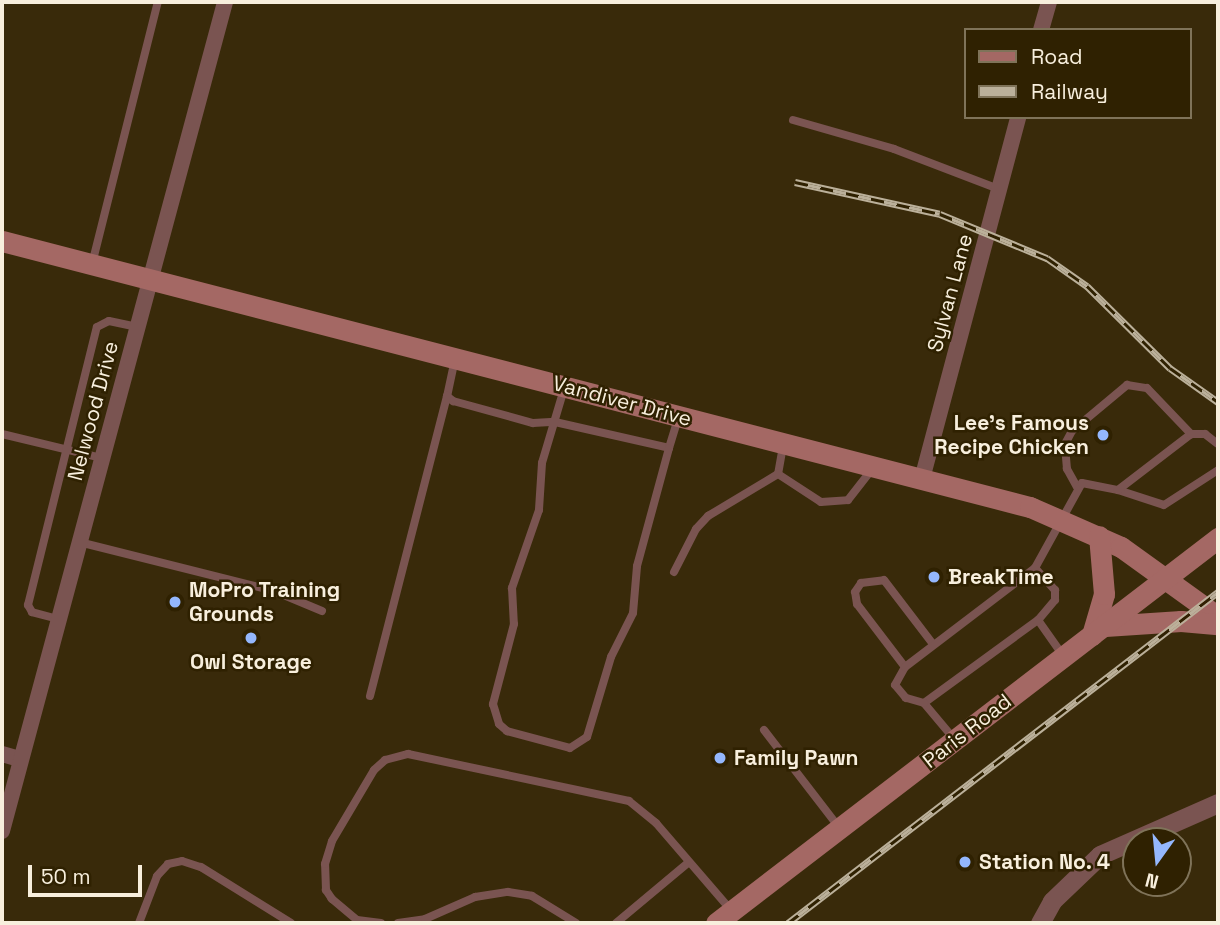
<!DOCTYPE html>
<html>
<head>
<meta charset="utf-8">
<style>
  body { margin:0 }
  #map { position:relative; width:1220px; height:925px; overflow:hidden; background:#392a0a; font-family:"Space Grotesk",sans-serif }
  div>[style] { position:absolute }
  .service>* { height:8px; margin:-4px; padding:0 4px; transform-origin:4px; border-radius:4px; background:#7a5451 }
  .minor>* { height:16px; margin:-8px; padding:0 8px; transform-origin:8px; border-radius:8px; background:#7a5451 }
  .tertiary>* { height:19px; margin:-9.5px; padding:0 9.5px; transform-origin:9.5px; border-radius:9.5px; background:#7a5451 }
  .secondary>* { height:21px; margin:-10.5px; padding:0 10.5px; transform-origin:10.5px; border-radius:10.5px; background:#a46864 }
  .rail>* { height:7px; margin-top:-3.5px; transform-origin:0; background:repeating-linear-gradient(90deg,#2f2101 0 13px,#bbb09a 0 26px); box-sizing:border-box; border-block:2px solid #bbb09a }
  .dots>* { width:19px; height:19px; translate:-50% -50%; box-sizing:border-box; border:4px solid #2f2101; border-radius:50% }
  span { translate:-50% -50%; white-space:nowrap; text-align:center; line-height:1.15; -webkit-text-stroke:5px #2f2101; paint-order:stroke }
  .street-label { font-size:21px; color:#f8efdd }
  .poi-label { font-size:21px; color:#f8efdd; font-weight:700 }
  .right { translate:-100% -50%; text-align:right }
  .left { translate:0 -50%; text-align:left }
  .frame { position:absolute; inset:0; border:4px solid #f8efdd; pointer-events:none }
  .legend { position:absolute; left:964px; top:28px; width:228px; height:91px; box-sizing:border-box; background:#2f2101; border:2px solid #7f7359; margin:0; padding:9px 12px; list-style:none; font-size:21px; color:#f8efdd }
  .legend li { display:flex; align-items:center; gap:14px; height:35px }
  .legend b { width:35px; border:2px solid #7f7359 }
  .north { position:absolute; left:1122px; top:827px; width:70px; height:70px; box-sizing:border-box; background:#2f2101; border:2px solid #7f7359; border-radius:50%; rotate:195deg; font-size:19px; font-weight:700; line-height:28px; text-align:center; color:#f8efdd }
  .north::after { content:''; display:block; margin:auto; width:24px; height:32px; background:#94b7fd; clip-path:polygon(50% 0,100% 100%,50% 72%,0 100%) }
  .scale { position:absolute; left:28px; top:865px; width:114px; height:32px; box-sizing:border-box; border:4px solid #f8efdd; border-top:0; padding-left:9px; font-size:21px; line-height:24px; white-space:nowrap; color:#f8efdd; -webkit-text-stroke:5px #2f2101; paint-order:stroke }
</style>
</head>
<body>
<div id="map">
  <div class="service">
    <i style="left:793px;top:120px;width:105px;rotate:16deg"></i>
    <i style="left:894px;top:149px;width:112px;rotate:20.9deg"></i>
    <i style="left:92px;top:264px;width:270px;rotate:-75.9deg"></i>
    <i style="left:455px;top:359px;width:38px;rotate:102deg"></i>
    <i style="left:447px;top:396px;width:8px;rotate:40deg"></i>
    <i style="left:453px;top:401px;width:83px;rotate:15.4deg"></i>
    <i style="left:533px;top:423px;width:22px;rotate:-3deg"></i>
    <i style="left:555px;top:422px;width:117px;rotate:12.8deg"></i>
    <i style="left:669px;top:448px;width:30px;rotate:-73deg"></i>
    <i style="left:564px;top:389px;width:77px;rotate:106.6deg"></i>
    <i style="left:542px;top:463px;width:47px;rotate:93.7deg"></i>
    <i style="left:539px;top:510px;width:83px;rotate:109.1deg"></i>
    <i style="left:512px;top:588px;width:36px;rotate:87deg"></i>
    <i style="left:514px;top:624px;width:83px;rotate:104.7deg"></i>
    <i style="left:493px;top:704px;width:21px;rotate:73deg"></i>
    <i style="left:499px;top:724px;width:11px;rotate:41deg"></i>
    <i style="left:507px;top:731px;width:65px;rotate:15.1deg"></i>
    <i style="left:570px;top:748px;width:20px;rotate:-33deg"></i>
    <i style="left:587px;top:737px;width:84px;rotate:-73.3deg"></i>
    <i style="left:611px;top:657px;width:49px;rotate:-63.4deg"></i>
    <i style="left:633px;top:613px;width:47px;rotate:-85.1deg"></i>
    <i style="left:637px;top:566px;width:122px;rotate:-74.8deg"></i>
    <i style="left:2px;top:434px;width:103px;rotate:13.5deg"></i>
    <i style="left:783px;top:446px;width:28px;rotate:100deg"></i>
    <i style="left:778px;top:474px;width:51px;rotate:33.1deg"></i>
    <i style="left:821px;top:502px;width:27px;rotate:-4deg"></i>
    <i style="left:848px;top:500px;width:39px;rotate:-52deg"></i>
    <i style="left:1077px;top:487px;width:21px;rotate:-119deg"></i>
    <i style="left:1067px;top:469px;width:25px;rotate:-95deg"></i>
    <i style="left:1065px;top:444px;width:15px;rotate:-62deg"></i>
    <i style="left:1072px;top:431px;width:72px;rotate:-39.9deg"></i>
    <i style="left:1127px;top:385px;width:20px;rotate:9deg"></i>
    <i style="left:1147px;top:388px;width:64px;rotate:46.3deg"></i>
    <i style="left:1118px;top:490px;width:48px;rotate:18.1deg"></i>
    <i style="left:1164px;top:505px;width:64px;rotate:-32.9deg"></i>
    <i style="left:79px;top:542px;width:201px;rotate:14.1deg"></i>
    <i style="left:274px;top:591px;width:52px;rotate:22.6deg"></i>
    <i style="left:1035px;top:568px;width:30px;rotate:48deg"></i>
    <i style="left:1055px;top:590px;width:10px;rotate:90deg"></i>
    <i style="left:1055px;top:600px;width:26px;rotate:130deg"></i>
    <i style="left:1038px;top:620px;width:42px;rotate:54.8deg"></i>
    <i style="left:674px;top:572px;width:48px;rotate:-62.9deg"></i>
    <i style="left:696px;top:529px;width:18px;rotate:-47deg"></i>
    <i style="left:708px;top:516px;width:82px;rotate:-31deg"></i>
    <i style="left:58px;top:619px;width:27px;rotate:-165deg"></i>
    <i style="left:32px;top:612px;width:8px;rotate:-120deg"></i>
    <i style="left:28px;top:605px;width:286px;rotate:-76.1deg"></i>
    <i style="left:97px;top:327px;width:13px;rotate:-27deg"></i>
    <i style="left:109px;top:321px;width:29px;rotate:12deg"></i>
    <i style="left:905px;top:667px;width:79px;rotate:-127.3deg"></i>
    <i style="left:857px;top:604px;width:12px;rotate:-99deg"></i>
    <i style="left:855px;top:592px;width:11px;rotate:-56deg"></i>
    <i style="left:861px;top:583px;width:23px;rotate:-7deg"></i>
    <i style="left:884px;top:580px;width:81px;rotate:52.6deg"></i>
    <i style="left:370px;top:696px;width:310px;rotate:-75.6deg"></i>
    <i style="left:924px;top:703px;width:141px;rotate:-36.1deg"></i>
    <i style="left:764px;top:730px;width:121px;rotate:52.4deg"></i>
    <i style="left:955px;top:740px;width:48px;rotate:-130deg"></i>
    <i style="left:924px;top:703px;width:19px;rotate:-164deg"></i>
    <i style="left:906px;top:698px;width:17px;rotate:-130deg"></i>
    <i style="left:895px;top:685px;width:21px;rotate:-61deg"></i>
    <i style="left:905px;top:667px;width:163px;rotate:-37.3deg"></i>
    <i style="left:1035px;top:568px;width:97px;rotate:-61.1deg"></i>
    <i style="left:1082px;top:483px;width:37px;rotate:11deg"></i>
    <i style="left:1118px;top:490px;width:92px;rotate:-37.5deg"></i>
    <i style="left:1191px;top:434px;width:14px"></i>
    <i style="left:1205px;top:434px;width:16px;rotate:38deg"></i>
    <i style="left:139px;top:923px;width:50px;rotate:-69deg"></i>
    <i style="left:157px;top:876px;width:16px;rotate:-47deg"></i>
    <i style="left:168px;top:864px;width:14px;rotate:-12deg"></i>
    <i style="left:182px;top:861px;width:20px;rotate:18deg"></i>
    <i style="left:201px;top:867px;width:106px;rotate:31.9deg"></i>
    <i style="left:381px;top:923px;width:24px;rotate:-173deg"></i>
    <i style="left:357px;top:920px;width:33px;rotate:-140deg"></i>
    <i style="left:332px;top:899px;width:11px;rotate:-124deg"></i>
    <i style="left:326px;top:890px;width:26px;rotate:-92deg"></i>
    <i style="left:325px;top:864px;width:24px;rotate:-73deg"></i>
    <i style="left:332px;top:841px;width:82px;rotate:-59.4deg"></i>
    <i style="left:374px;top:770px;width:15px;rotate:-42deg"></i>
    <i style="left:385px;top:760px;width:24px;rotate:-15deg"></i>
    <i style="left:408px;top:754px;width:226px;rotate:12deg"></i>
    <i style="left:629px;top:801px;width:35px;rotate:39deg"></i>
    <i style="left:656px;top:823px;width:113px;rotate:49.3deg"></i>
    <i style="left:398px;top:923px;width:27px;rotate:-8deg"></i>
    <i style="left:425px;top:919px;width:55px;rotate:-23.7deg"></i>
    <i style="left:475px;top:897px;width:33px;rotate:-9deg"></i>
    <i style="left:508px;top:892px;width:24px;rotate:9deg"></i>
    <i style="left:532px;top:896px;width:52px;rotate:31.5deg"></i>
    <i style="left:616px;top:923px;width:95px;rotate:-39.9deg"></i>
  </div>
  <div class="minor">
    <i style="left:1041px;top:30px;width:29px;rotate:-74deg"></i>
    <i style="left:922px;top:479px;width:375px;rotate:-75.1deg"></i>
    <i style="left:2px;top:754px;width:19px;rotate:16deg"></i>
    <i style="left:2px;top:831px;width:858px;rotate:-74.94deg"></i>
  </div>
  <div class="tertiary">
    <i style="left:1040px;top:923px;width:25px;rotate:-61deg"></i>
    <i style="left:1052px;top:901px;width:66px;rotate:-43.8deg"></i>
    <i style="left:1100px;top:855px;width:129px;rotate:-23.8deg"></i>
  </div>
  <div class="secondary">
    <i style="left:2px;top:241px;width:1062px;rotate:14.51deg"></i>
    <i style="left:1030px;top:507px;width:99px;rotate:23.7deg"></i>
    <i style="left:1121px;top:547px;width:120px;rotate:35.8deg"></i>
    <i style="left:1105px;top:626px;width:76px;rotate:-3.8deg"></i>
    <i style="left:1181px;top:621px;width:37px;rotate:5deg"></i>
    <i style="left:1092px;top:635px;width:43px;rotate:-73.7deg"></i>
    <i style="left:1104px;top:594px;width:58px;rotate:-94.9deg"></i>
    <i style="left:716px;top:923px;width:633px;rotate:-37.49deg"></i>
  </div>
  <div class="rail">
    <i style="left:795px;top:182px;width:148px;rotate:12.4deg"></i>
    <i style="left:940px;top:214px;width:116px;rotate:22.4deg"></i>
    <i style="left:1047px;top:258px;width:49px;rotate:35deg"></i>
    <i style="left:1087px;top:286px;width:117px;rotate:44.7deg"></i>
    <i style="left:1170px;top:368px;width:59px;rotate:35.3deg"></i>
    <i style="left:788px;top:923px;width:543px;rotate:-37.59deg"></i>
  </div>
  <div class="dots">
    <i style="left:1103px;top:435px;background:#94b7fd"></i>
    <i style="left:934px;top:577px;background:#94b7fd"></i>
    <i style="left:175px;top:602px;background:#94b7fd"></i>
    <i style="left:251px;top:638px;background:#94b7fd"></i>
    <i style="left:720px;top:758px;background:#94b7fd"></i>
    <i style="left:965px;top:862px;background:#94b7fd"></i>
  </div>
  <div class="street-label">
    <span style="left:950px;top:293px;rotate:-75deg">Sylvan Lane</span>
    <span style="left:622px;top:401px;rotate:15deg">Vandiver Drive</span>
    <span style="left:93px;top:411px;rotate:-75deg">Nelwood Drive</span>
    <span style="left:967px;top:731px;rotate:-38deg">Paris Road</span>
  </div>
  <div class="poi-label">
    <span class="right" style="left:1089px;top:435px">Lee's Famous<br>Recipe Chicken</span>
    <span class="left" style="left:948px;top:577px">BreakTime</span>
    <span class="left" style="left:189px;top:602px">MoPro Training<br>Grounds</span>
    <span style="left:251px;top:662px">Owl Storage</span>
    <span class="left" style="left:734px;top:758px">Family Pawn</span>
    <span class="left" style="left:979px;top:862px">Station No. 4</span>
  </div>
  <div class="frame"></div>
  <ul class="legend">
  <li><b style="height:9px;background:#a46864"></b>Road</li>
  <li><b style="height:9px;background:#bbb09a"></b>Railway</li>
  </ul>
  <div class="north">N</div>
  <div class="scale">50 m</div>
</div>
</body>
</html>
